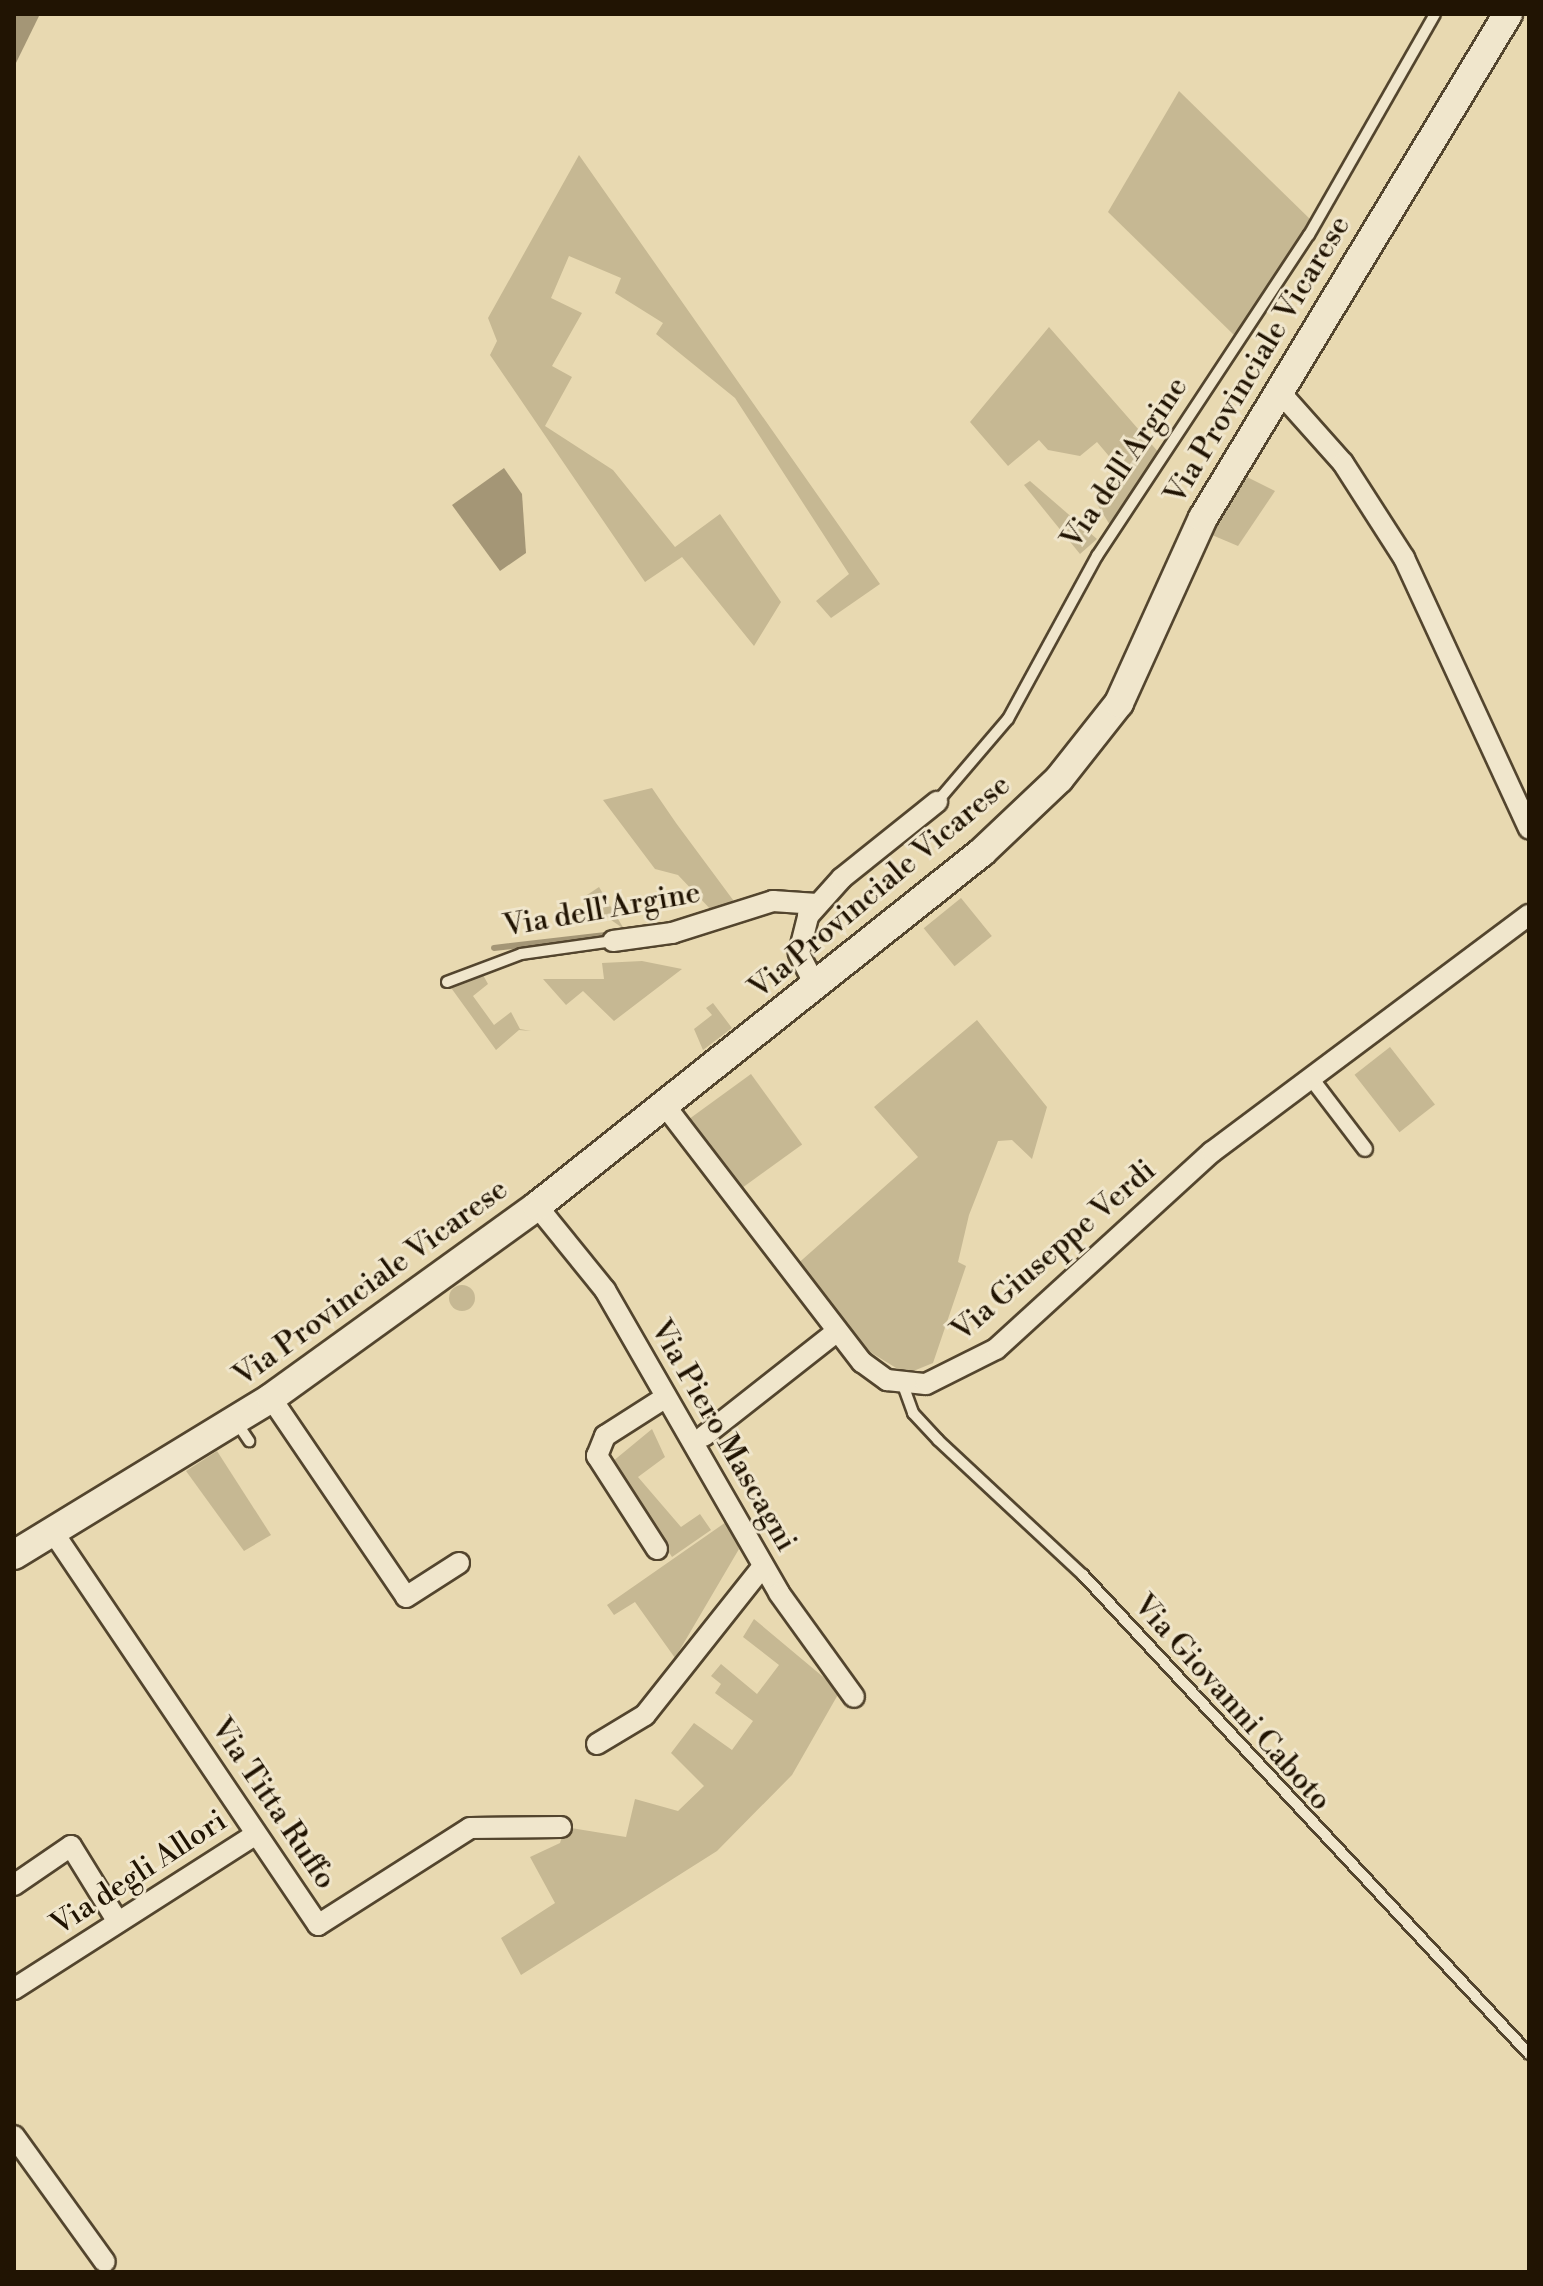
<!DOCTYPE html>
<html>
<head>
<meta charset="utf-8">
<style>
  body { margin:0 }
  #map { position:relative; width:1543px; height:2286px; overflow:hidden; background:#e8d9b1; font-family:"Libre Bodoni",serif }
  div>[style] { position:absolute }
  .green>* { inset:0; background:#c6b893; transform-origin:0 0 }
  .round { border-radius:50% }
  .water>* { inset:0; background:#a49676 }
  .stream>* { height:6px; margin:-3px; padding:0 3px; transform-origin:3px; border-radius:3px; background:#a49676 }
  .roads { filter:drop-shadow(2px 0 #53452e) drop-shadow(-2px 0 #53452e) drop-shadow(0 2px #53452e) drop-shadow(0 -2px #53452e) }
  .service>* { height:10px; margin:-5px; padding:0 5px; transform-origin:5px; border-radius:5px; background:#f0e6cc }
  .pedestrian>* { height:14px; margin:-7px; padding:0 7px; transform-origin:7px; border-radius:7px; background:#f0e6cc }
  .minor>* { height:20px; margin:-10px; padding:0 10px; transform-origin:10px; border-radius:10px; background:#f0e6cc }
  .secondary>* { height:28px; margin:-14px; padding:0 14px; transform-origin:14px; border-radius:14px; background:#f0e6cc }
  span { translate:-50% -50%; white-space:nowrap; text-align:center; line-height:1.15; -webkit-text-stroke:6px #f0e6cc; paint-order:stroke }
  .street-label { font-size:30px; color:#211403 }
  .frame { position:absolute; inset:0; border:16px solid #211403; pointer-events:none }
</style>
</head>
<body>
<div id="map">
  <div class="green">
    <i style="clip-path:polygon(1179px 91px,1312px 221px,1237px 338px,1108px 212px)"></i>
    <i style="clip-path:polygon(579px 155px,880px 584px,831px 618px,816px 601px,849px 574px,735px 398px,656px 334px,663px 323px,615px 293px,621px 278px,569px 256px,551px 298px,582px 313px,552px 366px,572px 377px,545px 426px,613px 470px,675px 547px,720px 514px,781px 602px,754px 646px,682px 557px,645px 582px,490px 355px,497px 341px,488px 318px)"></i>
    <i style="clip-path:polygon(1049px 327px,1160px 454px,1110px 525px,1095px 501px,1125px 475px,1097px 442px,1080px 456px,1048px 450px,1039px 440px,1008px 466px,970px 422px)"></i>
    <i style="clip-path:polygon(1245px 476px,1275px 491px,1238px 546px,1212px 535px)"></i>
    <i style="clip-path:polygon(1030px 481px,1097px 539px,1080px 554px,1024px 485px)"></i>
    <i style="clip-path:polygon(652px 788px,676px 823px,739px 908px,714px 913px,678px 875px,655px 869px,603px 800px)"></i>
    <i style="clip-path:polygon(599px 887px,624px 929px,581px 899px)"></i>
    <i style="left:961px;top:898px;width:49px;height:48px;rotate:51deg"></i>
    <i style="clip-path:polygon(513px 959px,483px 975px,488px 984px,473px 996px,494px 1025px,511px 1012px,520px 1029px,531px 1031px,519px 1030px,496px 1050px,449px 985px)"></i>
    <i style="clip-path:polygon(642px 961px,682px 969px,614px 1021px,583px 991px,566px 1005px,543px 979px,604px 979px,602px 963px)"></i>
    <i style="clip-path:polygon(713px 1003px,732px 1028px,703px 1050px,694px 1029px,712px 1015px,706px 1008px)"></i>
    <i style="clip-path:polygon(977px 1020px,1047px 1107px,1032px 1159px,1012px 1140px,998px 1141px,969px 1215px,958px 1262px,966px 1266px,933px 1363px,906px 1374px,857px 1344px,794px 1267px,918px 1157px,874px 1107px)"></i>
    <i style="left:1390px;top:1047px;width:73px;height:45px;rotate:52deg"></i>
    <i style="left:751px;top:1074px;width:87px;height:79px;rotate:54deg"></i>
    <i class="round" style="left:449px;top:1285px;width:26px;height:26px"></i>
    <i style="clip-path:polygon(652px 1429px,665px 1457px,638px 1477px,681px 1527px,700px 1514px,711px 1530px,672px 1557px,612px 1462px)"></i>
    <i style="clip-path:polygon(217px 1451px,271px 1535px,244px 1551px,186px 1471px)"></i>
    <i style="clip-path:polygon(729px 1520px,739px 1549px,675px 1658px,635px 1602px,614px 1615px,607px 1605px)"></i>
    <i style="clip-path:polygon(754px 1619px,840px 1691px,792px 1775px,717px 1851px,521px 1975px,501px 1938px,555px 1903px,530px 1857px,560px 1843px,565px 1827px,626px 1837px,635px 1799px,678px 1811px,704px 1786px,671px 1753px,694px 1723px,732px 1750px,753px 1721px,715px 1693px,721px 1684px,711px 1676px,721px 1664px,757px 1694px,779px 1665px,743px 1637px)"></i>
  </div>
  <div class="water">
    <i style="clip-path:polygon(14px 14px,40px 14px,14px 67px)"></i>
    <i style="clip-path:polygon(504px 468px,522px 494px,526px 553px,500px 571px,452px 505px)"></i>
  </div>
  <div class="stream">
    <i style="left:494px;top:948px;width:121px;rotate:-6.7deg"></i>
  </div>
  <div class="roads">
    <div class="service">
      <i style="left:937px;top:802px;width:109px;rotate:-49.5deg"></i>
      <i style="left:1008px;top:719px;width:186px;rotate:-61.4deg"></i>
      <i style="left:1097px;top:556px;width:385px;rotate:-56.6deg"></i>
      <i style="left:1309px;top:235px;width:254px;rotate:-60.3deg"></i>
      <i style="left:447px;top:982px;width:79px;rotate:-20.7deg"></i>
      <i style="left:521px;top:954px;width:93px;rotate:-8deg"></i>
      <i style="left:903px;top:1385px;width:30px;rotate:70deg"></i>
      <i style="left:913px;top:1413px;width:37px;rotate:47deg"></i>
      <i style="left:938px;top:1440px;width:198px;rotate:43deg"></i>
      <i style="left:1083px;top:1575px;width:654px;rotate:47.04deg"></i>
      <i style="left:237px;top:1423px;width:22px;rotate:56deg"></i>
    </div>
    <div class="pedestrian">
      <i style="left:1314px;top:1082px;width:84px;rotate:52.7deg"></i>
    </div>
    <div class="minor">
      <i style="left:1277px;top:389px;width:99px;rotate:48.3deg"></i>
      <i style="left:1343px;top:463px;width:113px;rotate:57.3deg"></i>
      <i style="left:1404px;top:558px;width:298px;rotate:65.2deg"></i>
      <i style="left:613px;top:941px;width:60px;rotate:-7.7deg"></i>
      <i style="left:672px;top:933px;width:106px;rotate:-17.6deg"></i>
      <i style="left:773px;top:901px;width:44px;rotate:3.9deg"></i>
      <i style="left:815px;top:985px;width:36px;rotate:-117deg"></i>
      <i style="left:799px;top:953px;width:38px;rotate:-76deg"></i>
      <i style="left:808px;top:916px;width:51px;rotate:-48.2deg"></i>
      <i style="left:842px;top:878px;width:122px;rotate:-38.7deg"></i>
      <i style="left:666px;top:1107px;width:322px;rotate:52.5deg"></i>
      <i style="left:862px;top:1362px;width:31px;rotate:36deg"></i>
      <i style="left:887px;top:1380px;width:39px;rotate:6deg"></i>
      <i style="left:926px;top:1384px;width:78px;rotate:-26.6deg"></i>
      <i style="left:996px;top:1349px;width:292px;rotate:-42.4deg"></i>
      <i style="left:1212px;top:1152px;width:396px;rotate:-36.8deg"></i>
      <i style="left:537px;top:1206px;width:108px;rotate:51deg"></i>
      <i style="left:605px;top:1290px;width:349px;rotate:60.1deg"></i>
      <i style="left:779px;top:1593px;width:128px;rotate:54.2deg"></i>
      <i style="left:271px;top:1398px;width:240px;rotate:55.8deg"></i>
      <i style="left:406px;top:1597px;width:63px;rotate:-32.7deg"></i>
      <i style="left:704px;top:1436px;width:168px;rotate:-38.2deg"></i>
      <i style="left:53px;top:1532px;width:474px;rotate:56deg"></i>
      <i style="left:318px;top:1925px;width:180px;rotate:-32.5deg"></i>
      <i style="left:470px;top:1828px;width:91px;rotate:-0.6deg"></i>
      <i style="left:657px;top:1549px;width:111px;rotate:-122.8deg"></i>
      <i style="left:597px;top:1456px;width:22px;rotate:-68deg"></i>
      <i style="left:605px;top:1436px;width:72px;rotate:-32.6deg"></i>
      <i style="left:597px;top:1744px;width:56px;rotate:-31.1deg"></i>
      <i style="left:645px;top:1715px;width:190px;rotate:-51.6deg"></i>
      <i style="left:14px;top:1885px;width:69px;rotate:-34.4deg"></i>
      <i style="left:71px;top:1846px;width:89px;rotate:58.3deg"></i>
      <i style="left:14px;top:1989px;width:287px;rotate:-32.6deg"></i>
      <i style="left:14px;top:2136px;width:155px;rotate:54.2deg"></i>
    </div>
    <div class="secondary">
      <i style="left:14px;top:1555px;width:301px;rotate:-31.4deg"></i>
      <i style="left:271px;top:1398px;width:328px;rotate:-35.8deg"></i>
      <i style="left:537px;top:1206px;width:569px;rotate:-38.5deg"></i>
      <i style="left:982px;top:852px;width:106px;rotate:-43.5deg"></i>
      <i style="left:1059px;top:779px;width:97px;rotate:-51.7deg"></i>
      <i style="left:1119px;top:703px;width:203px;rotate:-65.6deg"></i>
      <i style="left:1203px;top:518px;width:589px;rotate:-58.82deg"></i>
    </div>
  </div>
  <div class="street-label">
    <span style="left:1258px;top:360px;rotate:-59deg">Via Provinciale Vicarese</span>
    <span style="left:1125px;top:463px;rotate:-56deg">Via dell'Argine</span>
    <span style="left:880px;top:887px;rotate:-40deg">Via Provinciale Vicarese</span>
    <span style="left:602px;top:910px;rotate:-10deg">Via dell'Argine</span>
    <span style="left:1054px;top:1251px;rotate:-41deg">Via Giuseppe Verdi</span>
    <span style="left:371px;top:1283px;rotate:-36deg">Via Provinciale Vicarese</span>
    <span style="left:723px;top:1436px;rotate:60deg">Via Piero Mascagni</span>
    <span style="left:1232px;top:1703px;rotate:48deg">Via Giovanni Caboto</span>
    <span style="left:273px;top:1804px;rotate:56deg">Via Titta Ruffo</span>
    <span style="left:139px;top:1873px;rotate:-33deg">Via degli Allori</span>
  </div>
  <div class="frame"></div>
</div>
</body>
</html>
